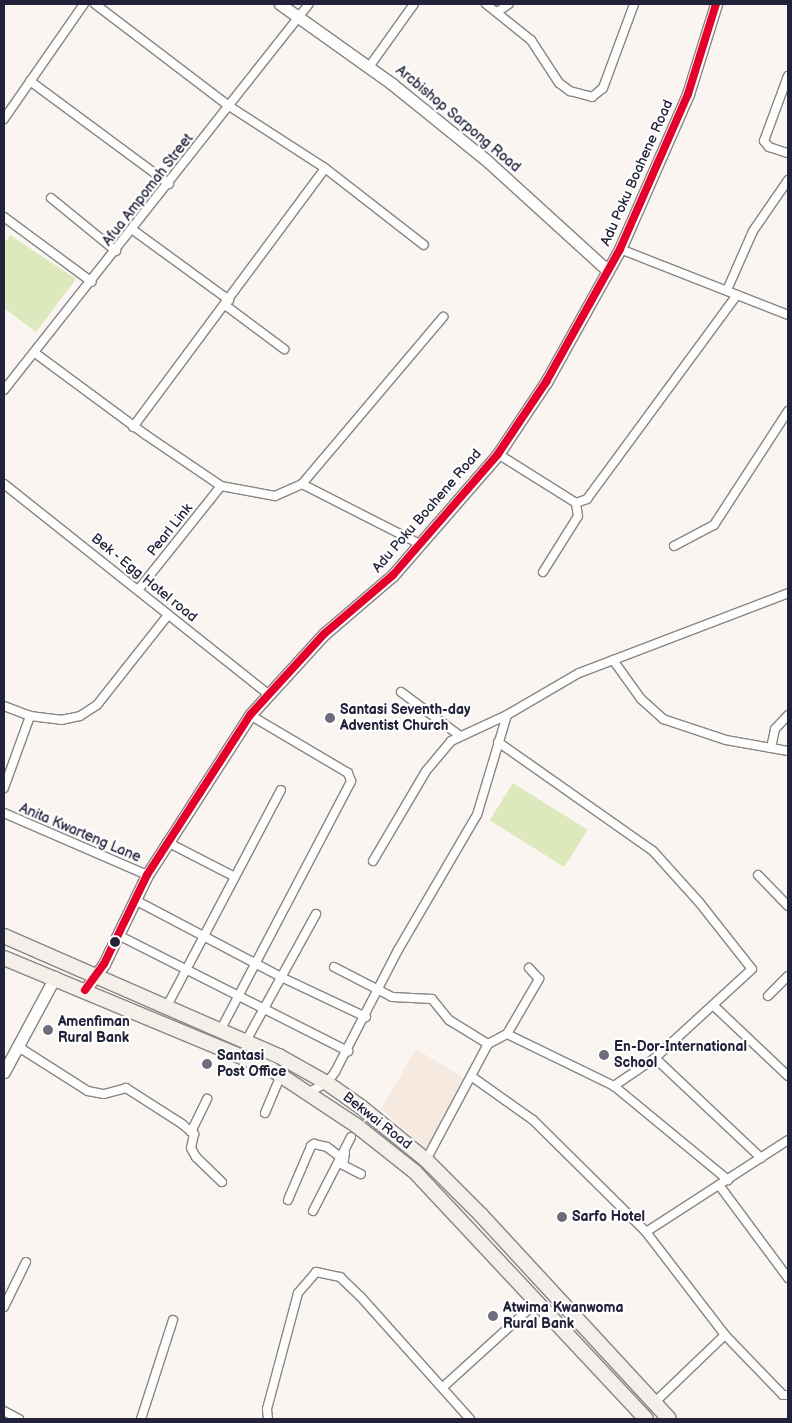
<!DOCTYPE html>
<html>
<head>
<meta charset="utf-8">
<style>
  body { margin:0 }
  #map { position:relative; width:792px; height:1423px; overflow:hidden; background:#faf5f0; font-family:"Balsamiq Sans",sans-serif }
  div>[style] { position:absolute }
  .built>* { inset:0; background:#f6e9df }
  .green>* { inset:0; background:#dde8bd; transform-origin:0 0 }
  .roads { filter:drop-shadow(1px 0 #888588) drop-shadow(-1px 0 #888588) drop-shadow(0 1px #888588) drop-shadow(0 -1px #888588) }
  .street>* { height:8px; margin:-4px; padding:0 4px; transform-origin:4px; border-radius:4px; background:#fefefd }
  .secondary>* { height:11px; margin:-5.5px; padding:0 5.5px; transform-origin:5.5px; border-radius:5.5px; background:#fefefd }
  .highway>* { height:14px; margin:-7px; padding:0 7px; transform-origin:7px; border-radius:7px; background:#f4efe8 }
  .bus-1>* { height:8px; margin:-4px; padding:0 4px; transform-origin:4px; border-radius:4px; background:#e4002b }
  .dots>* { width:14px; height:14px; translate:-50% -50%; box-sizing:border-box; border:2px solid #fff; border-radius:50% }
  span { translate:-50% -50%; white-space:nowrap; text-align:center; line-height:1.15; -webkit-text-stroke:4.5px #fff; paint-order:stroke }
  .street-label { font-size:14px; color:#22223b }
  .poi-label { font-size:14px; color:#22223b; font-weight:700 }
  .left { translate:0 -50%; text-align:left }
  .frame { position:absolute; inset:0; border:5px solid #22223b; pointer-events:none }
</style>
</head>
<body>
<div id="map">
  <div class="built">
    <i style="clip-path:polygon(416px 1049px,467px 1080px,428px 1150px,381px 1109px)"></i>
  </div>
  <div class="green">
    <i style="clip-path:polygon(10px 235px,76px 279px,36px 332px,4px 308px,4px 244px)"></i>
    <i style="left:513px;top:783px;width:88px;height:44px;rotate:32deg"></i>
  </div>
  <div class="roads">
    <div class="street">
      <i style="left:95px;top:4px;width:168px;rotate:37.3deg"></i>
      <i style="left:229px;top:106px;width:114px;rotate:32.9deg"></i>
      <i style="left:325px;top:168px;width:125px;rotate:37.9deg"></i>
      <i style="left:486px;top:4px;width:58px;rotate:38.7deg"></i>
      <i style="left:531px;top:40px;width:51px;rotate:56.9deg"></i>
      <i style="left:559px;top:83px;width:14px;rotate:36deg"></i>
      <i style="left:570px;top:91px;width:23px;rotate:15deg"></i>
      <i style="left:592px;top:97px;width:14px;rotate:-39deg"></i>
      <i style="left:603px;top:88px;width:90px;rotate:-69.7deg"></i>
      <i style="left:497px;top:12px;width:14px;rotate:-34deg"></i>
      <i style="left:369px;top:67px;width:77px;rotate:-54.5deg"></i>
      <i style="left:788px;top:76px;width:69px;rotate:110.3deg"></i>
      <i style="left:764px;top:141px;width:8px;rotate:50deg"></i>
      <i style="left:769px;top:147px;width:20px;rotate:18deg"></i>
      <i style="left:30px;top:81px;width:173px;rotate:36.5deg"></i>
      <i style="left:4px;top:119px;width:140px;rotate:-55.2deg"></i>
      <i style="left:51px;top:198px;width:84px;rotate:39.2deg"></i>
      <i style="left:4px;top:217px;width:109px;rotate:36.5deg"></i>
      <i style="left:133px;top:230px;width:119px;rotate:36.1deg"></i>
      <i style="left:620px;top:249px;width:180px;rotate:21.4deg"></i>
      <i style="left:727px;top:290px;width:64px;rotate:-66.2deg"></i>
      <i style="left:753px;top:231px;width:62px;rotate:-55.5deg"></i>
      <i style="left:225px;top:305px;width:74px;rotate:36.7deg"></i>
      <i style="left:35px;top:353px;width:138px;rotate:36.5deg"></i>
      <i style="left:146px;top:435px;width:91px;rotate:34.2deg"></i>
      <i style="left:221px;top:486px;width:55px;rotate:10.5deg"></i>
      <i style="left:275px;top:496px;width:30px;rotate:-24deg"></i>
      <i style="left:302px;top:484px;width:130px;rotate:27deg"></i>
      <i style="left:4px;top:390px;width:492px;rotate:-51.7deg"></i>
      <i style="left:133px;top:427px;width:322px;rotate:-53.4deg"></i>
      <i style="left:498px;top:454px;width:92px;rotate:32.1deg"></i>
      <i style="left:4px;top:484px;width:336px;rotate:38.5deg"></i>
      <i style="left:302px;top:484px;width:219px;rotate:-49.8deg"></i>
      <i style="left:674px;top:546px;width:45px;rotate:-27.7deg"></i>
      <i style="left:714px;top:525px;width:136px;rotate:-57deg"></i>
      <i style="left:543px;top:572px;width:66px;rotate:-58deg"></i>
      <i style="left:578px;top:516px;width:13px;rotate:-99deg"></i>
      <i style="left:576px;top:503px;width:12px;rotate:-20deg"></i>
      <i style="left:587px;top:499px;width:253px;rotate:-53.7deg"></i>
      <i style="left:138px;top:590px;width:133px;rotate:-51.4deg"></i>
      <i style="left:613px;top:660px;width:48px;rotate:54.3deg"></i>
      <i style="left:641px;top:699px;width:30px;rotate:42deg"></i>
      <i style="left:663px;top:719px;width:66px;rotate:18.4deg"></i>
      <i style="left:726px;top:740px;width:63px;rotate:10.1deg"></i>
      <i style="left:401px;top:692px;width:72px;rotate:36.6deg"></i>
      <i style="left:4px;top:706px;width:28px;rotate:21deg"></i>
      <i style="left:30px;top:716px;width:31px;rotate:7deg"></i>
      <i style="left:61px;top:720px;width:19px;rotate:-12deg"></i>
      <i style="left:80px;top:716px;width:20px;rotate:-33deg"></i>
      <i style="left:97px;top:705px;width:115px;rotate:-51.7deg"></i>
      <i style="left:498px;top:742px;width:189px;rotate:35.1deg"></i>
      <i style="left:653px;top:851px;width:69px;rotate:48deg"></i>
      <i style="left:699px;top:902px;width:85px;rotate:51.7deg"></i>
      <i style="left:752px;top:969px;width:132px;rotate:137.5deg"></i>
      <i style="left:655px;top:1058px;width:50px;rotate:145.7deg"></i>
      <i style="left:771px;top:748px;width:19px;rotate:-78deg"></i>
      <i style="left:775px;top:729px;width:19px;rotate:-47deg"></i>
      <i style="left:4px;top:788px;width:77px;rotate:-70.1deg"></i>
      <i style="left:4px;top:813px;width:156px;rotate:23.4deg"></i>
      <i style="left:167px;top:842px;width:76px;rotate:27.2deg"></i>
      <i style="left:373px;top:861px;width:104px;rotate:-59.5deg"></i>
      <i style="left:426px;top:771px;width:39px;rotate:-50deg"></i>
      <i style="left:451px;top:741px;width:62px;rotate:-24.9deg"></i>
      <i style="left:758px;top:875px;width:43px;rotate:45.9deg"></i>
      <i style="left:135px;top:900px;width:165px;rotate:27.8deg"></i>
      <i style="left:281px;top:977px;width:94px;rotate:25.2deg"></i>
      <i style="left:118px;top:935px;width:258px;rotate:26.8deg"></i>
      <i style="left:334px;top:967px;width:65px;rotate:27.3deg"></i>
      <i style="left:392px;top:997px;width:40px;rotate:2.9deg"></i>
      <i style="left:432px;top:999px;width:27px;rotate:51deg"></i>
      <i style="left:449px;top:1020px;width:46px;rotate:31.6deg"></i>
      <i style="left:768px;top:996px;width:28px;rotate:-45deg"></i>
      <i style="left:167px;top:1006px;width:244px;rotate:-62.2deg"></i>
      <i style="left:714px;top:1006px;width:102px;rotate:43.4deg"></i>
      <i style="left:221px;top:1029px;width:280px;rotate:-62.3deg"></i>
      <i style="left:351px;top:781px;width:9px;rotate:-111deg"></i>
      <i style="left:348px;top:773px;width:114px;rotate:-149.4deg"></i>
      <i style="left:507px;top:1034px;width:119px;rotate:25.9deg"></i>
      <i style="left:614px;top:1086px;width:148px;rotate:39.5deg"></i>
      <i style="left:246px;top:1041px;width:145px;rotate:-61.1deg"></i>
      <i style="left:488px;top:1044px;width:21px;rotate:-28deg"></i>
      <i style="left:507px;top:1034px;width:64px;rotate:-59.8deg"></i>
      <i style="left:539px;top:979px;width:15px;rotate:-132deg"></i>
      <i style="left:17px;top:1046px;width:84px;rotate:32.4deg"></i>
      <i style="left:88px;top:1091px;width:16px;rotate:11deg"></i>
      <i style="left:104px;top:1094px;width:23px;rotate:-15deg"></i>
      <i style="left:126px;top:1088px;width:67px;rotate:32.7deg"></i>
      <i style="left:182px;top:1124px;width:16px;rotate:40deg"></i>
      <i style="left:194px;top:1134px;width:14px;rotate:102deg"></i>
      <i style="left:191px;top:1148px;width:10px;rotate:61deg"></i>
      <i style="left:196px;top:1157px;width:36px;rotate:44deg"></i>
      <i style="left:655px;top:1058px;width:146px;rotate:43.3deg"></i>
      <i style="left:471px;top:1076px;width:76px;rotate:35.4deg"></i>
      <i style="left:533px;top:1120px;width:159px;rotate:44.7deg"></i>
      <i style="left:646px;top:1232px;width:130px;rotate:52.5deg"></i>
      <i style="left:725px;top:1335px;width:83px;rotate:46deg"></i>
      <i style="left:783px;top:1395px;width:5px"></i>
      <i style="left:309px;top:1092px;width:20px;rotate:-27deg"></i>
      <i style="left:327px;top:1083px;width:14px;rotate:-54deg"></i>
      <i style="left:335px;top:1072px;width:137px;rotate:-62.7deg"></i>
      <i style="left:398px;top:950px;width:156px;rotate:-59.7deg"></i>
      <i style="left:477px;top:815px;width:104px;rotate:-73.3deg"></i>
      <i style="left:507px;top:715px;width:83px;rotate:-30.3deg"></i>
      <i style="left:579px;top:673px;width:224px;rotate:-20.9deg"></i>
      <i style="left:265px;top:1113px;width:41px;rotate:-67.2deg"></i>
      <i style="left:191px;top:1132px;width:37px;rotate:-64deg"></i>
      <i style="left:345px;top:1153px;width:12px;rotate:99deg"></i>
      <i style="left:343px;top:1165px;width:20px;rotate:27deg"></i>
      <i style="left:426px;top:1160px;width:132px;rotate:-61.9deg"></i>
      <i style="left:719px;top:1185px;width:116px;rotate:53.4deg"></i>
      <i style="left:288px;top:1200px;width:59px;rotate:-66.9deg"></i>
      <i style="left:311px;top:1146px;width:4px;rotate:-34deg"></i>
      <i style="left:314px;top:1144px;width:13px;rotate:13deg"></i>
      <i style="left:327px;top:1147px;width:15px;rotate:37deg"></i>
      <i style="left:313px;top:1211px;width:83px;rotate:-62.8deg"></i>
      <i style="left:646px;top:1232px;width:169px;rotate:-32.9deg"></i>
      <i style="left:4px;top:1307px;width:50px;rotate:-63.9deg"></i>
      <i style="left:443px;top:1387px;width:128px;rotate:-42.2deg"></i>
      <i style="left:654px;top:1403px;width:98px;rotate:-43.8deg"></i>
      <i style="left:4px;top:1411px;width:17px;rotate:28deg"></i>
      <i style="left:141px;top:1419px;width:104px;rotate:-72.1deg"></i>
      <i style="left:268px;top:1419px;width:10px;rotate:-96deg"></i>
      <i style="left:267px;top:1409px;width:120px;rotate:-75deg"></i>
      <i style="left:298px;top:1293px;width:28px;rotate:-49deg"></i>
      <i style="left:316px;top:1272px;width:25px;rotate:12deg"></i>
      <i style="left:340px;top:1277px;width:28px;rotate:44deg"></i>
      <i style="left:360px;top:1296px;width:165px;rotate:48.2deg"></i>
    </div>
    <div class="secondary">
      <i style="left:280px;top:4px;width:138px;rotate:35.5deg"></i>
      <i style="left:392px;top:84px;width:119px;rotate:38.9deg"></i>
      <i style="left:485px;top:159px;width:165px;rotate:42.3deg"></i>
      <i style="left:85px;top:990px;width:32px;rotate:-54deg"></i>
      <i style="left:104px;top:964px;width:99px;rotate:-64.2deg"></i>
      <i style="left:147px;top:875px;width:190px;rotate:-57.2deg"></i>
      <i style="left:250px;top:715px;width:110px;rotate:-47.6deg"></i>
      <i style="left:324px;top:634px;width:91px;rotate:-40.5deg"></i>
      <i style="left:393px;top:575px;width:160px;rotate:-49deg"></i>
      <i style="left:498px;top:454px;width:87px;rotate:-56.3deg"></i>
      <i style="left:546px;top:382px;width:152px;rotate:-60.9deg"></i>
      <i style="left:620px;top:249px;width:169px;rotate:-66.3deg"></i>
      <i style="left:688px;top:94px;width:94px;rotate:-72.7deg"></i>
      <i style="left:4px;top:1072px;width:108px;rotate:-61.8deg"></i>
    </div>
    <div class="highway">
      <i style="left:4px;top:936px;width:300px;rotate:23.6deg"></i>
      <i style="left:279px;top:1056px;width:55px;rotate:29.4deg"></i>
      <i style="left:327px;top:1083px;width:42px;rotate:35.2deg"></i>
      <i style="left:361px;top:1107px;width:84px;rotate:39.2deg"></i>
      <i style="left:426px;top:1160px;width:78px;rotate:45deg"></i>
      <i style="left:481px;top:1215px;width:277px;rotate:47.3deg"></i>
      <i style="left:4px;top:958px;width:289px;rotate:22.6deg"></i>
      <i style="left:271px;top:1069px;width:103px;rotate:33.5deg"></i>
      <i style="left:357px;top:1126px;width:74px;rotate:38.4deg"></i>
      <i style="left:415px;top:1172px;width:338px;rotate:46.9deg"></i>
    </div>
  </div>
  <div class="bus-1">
    <i style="left:85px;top:990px;width:32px;rotate:-54deg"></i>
    <i style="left:104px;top:964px;width:99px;rotate:-64.2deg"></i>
    <i style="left:147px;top:875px;width:190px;rotate:-57.2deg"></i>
    <i style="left:250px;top:715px;width:110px;rotate:-47.6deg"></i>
    <i style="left:324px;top:634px;width:91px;rotate:-40.5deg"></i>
    <i style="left:393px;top:575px;width:160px;rotate:-49deg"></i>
    <i style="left:498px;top:454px;width:87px;rotate:-56.3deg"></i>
    <i style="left:546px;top:382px;width:152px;rotate:-60.9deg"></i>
    <i style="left:620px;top:249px;width:169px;rotate:-66.3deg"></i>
    <i style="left:688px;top:94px;width:94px;rotate:-72.7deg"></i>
  </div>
  <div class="dots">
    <i style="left:330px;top:718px;background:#6e6c7a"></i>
    <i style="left:115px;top:942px;background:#22223b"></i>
    <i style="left:48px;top:1030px;background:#6e6c7a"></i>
    <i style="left:604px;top:1055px;background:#6e6c7a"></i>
    <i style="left:207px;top:1064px;background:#6e6c7a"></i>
    <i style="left:562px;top:1217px;background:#6e6c7a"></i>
    <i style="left:493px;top:1316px;background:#6e6c7a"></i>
  </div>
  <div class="street-label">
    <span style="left:458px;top:119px;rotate:40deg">Arcbishop Sarpong Road</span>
    <span style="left:637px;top:173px;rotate:-66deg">Adu Poku Boahene Road</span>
    <span style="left:148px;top:190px;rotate:-52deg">Afua Ampomah Street</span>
    <span style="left:427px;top:511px;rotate:-49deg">Adu Poku Boahene Road</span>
    <span style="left:170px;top:530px;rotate:-51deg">Pearl Link</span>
    <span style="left:144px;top:578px;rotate:39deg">Bek - Egg Hotel road</span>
    <span style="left:80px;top:833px;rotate:23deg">Anita Kwarteng Lane</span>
    <span style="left:377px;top:1121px;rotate:38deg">Bekwai Road</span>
  </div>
  <div class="poi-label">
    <span class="left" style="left:340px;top:718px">Santasi Seventh-day<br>Adventist Church</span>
    <span class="left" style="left:58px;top:1030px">Amenfiman<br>Rural Bank</span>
    <span class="left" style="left:614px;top:1055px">En-Dor-International<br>School</span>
    <span class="left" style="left:217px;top:1064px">Santasi<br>Post Office</span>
    <span class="left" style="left:572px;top:1217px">Sarfo Hotel</span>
    <span class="left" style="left:503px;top:1316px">Atwima Kwanwoma<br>Rural Bank</span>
  </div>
  <div class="frame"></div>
</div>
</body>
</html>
